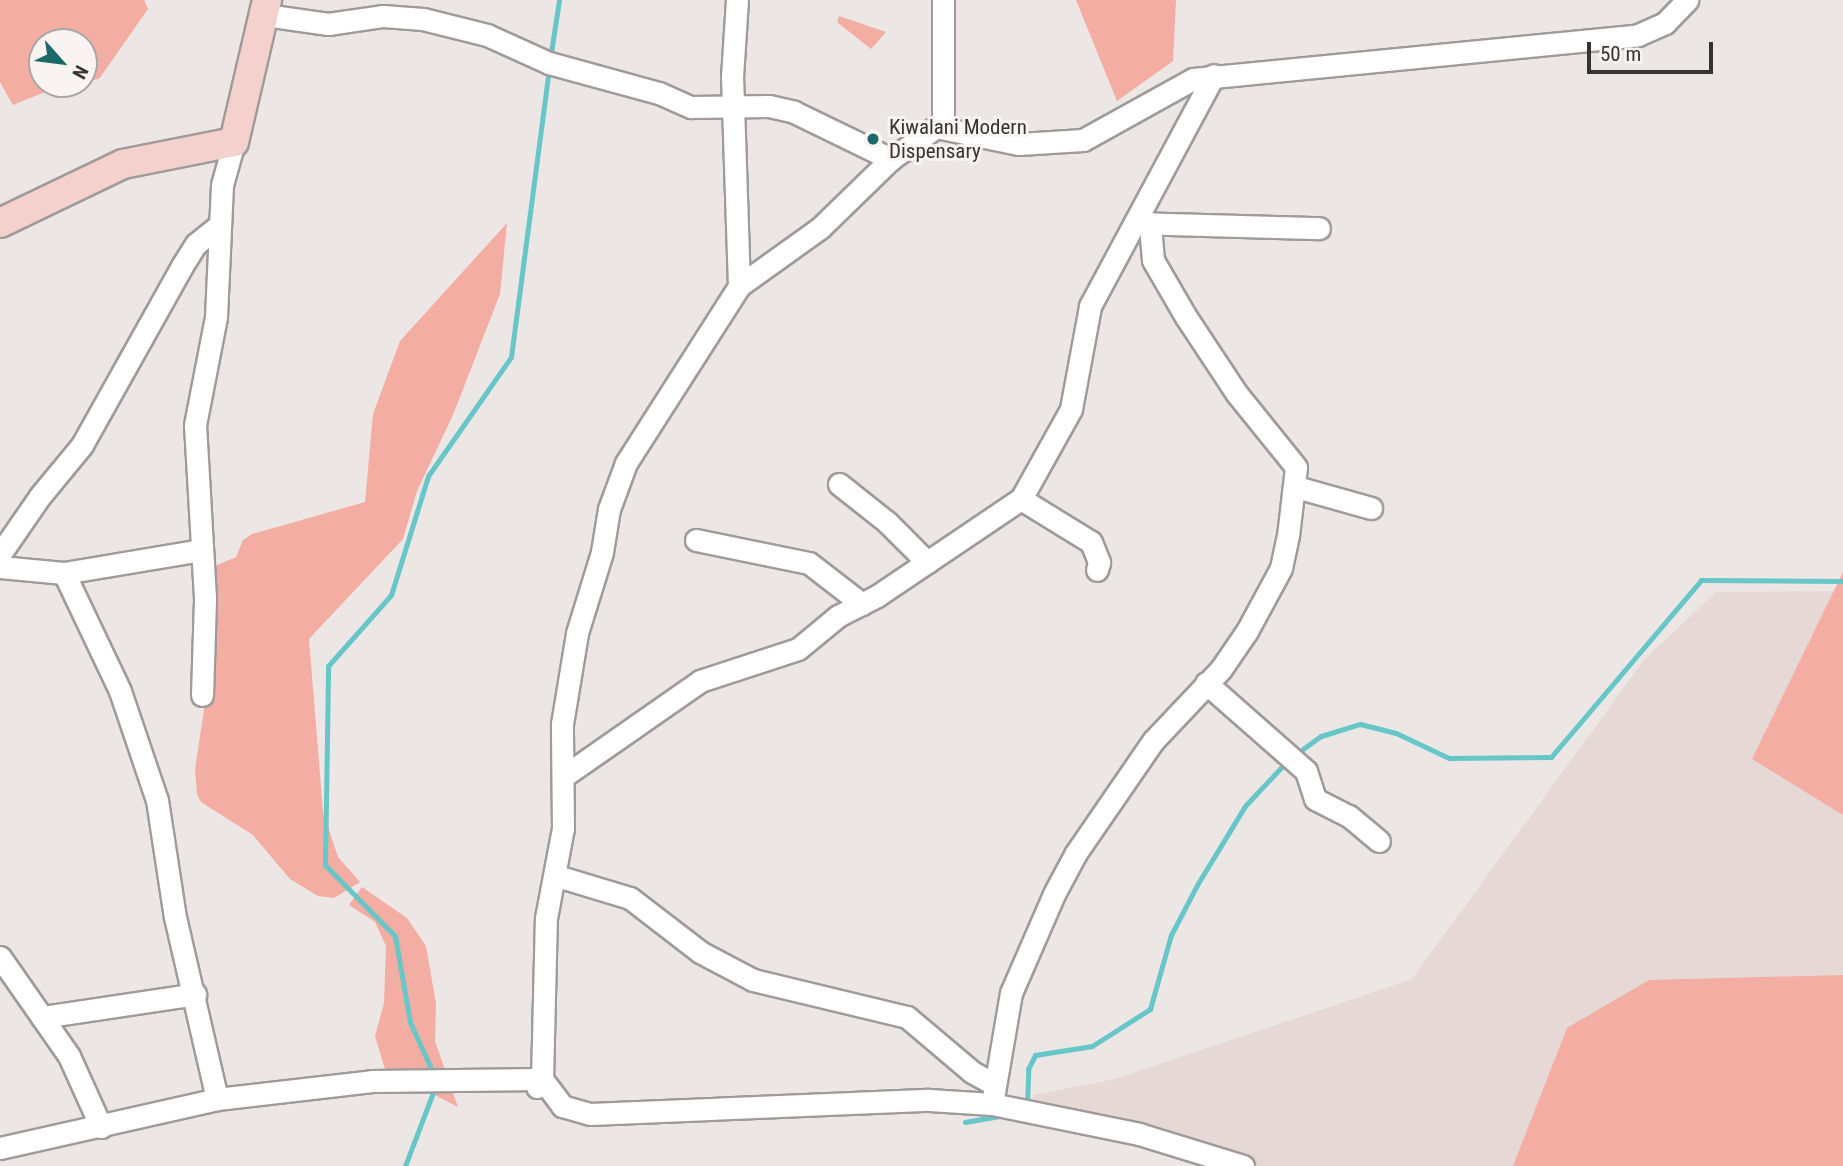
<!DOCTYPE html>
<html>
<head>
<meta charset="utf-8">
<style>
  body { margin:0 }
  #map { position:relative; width:1843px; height:1166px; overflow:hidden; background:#ece6e5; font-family:"Roboto Condensed",sans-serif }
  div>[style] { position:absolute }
  .built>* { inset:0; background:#e5d8d5 }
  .green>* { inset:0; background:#f3ada3 }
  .stream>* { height:5px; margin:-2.5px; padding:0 2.5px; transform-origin:2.5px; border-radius:2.5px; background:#67c6c7 }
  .roads { filter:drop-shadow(2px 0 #a09b9a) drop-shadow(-2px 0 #a09b9a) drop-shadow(0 2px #a09b9a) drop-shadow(0 -2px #a09b9a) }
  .street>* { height:21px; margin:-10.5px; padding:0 10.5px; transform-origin:10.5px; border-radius:10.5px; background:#fff }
  .secondary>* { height:28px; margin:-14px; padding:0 14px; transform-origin:14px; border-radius:14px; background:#f5d1cd }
  .dots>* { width:19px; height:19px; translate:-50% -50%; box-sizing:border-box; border:4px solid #f9f3f2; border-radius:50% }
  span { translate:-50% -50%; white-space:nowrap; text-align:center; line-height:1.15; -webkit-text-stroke:6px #f9f3f2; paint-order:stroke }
  .poi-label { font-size:21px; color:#363433 }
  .left { translate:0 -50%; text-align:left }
  .north { position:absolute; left:28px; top:28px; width:70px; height:70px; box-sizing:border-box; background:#f9f3f2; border:2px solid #aba7a6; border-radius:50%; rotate:118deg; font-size:19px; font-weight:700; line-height:28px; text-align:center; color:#363433 }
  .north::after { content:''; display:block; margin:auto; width:24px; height:32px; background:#1c696a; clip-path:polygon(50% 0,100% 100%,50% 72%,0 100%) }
  .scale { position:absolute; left:1587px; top:42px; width:126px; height:32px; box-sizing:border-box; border:4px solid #363433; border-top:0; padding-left:9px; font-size:21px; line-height:24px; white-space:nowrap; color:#363433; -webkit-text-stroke:5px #f9f3f2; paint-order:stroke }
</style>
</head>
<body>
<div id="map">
  <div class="built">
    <i style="clip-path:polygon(1843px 591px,1843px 1166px,1253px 1166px,1028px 1105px,1034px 1095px,1115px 1079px,1412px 979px,1644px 660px,1716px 592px)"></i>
  </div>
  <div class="green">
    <i style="clip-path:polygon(0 0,144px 0,148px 9px,99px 79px,84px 81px,84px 42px,42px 42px,42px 84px,65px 84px,13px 105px,0 82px)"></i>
    <i style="clip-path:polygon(1076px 0,1176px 0,1173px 61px,1117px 101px)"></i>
    <i style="clip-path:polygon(839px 16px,886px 32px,871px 49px,837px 22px)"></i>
    <i style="clip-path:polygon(507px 223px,500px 294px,453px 415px,417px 491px,403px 539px,309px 639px,323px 812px,338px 857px,360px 882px,334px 898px,318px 896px,290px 879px,253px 835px,201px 802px,197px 794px,195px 769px,207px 690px,210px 568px,236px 557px,243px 540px,252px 534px,365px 502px,373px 414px,400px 341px)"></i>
    <i style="clip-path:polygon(1843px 572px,1843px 815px,1752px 759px)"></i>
    <i style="clip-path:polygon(362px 887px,407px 918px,426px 946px,436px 1004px,435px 1041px,458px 1107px,385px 1069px,375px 1036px,384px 1003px,386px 946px,375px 922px,349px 905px)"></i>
    <i style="clip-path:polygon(1843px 975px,1843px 1166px,1513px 1166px,1567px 1028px,1649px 980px)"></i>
  </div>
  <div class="stream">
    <i style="left:550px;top:59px;width:60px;rotate:-81.3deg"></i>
    <i style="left:1296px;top:754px;width:31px;rotate:-36deg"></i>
    <i style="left:1321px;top:736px;width:41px;rotate:-17.1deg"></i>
    <i style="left:1360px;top:724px;width:37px;rotate:14deg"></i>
    <i style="left:1396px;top:733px;width:59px;rotate:25.3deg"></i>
    <i style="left:1449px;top:758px;width:102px;rotate:-0.6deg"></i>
    <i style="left:1551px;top:757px;width:232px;rotate:-49.7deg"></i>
    <i style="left:1701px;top:580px;width:142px;rotate:0.4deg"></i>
    <i style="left:434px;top:1075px;width:58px;rotate:-114.4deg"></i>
    <i style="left:410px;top:1022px;width:87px;rotate:-99.9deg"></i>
    <i style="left:395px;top:936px;width:100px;rotate:-134.6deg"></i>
    <i style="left:325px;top:865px;width:199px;rotate:-89.1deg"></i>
    <i style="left:328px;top:666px;width:95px;rotate:-48.4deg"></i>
    <i style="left:391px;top:595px;width:125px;rotate:-72.7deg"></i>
    <i style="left:428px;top:476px;width:145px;rotate:-55.1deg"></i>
    <i style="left:511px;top:357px;width:290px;rotate:-82.5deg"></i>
    <i style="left:1027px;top:1107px;width:38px;rotate:-88deg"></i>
    <i style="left:1028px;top:1069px;width:16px;rotate:-63deg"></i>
    <i style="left:1035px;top:1055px;width:58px;rotate:-9deg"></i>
    <i style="left:1092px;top:1046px;width:69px;rotate:-32.5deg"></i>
    <i style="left:1150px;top:1009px;width:77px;rotate:-74.2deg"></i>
    <i style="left:1171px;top:935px;width:56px;rotate:-62.5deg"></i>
    <i style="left:1197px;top:885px;width:92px;rotate:-58.7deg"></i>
    <i style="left:1245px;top:806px;width:63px;rotate:-46.9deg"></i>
    <i style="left:965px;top:1122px;width:41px;rotate:-9.9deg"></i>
    <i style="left:405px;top:1166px;width:85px;rotate:-69.2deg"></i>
  </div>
  <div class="roads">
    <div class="street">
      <i style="left:943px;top:0;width:126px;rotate:90deg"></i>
      <i style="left:265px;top:15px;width:64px;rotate:8.1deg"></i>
      <i style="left:328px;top:24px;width:56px;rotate:-8.3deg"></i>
      <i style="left:383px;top:16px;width:40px;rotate:4.3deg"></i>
      <i style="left:423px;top:19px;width:66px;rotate:14deg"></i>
      <i style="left:487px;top:35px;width:68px;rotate:24.3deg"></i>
      <i style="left:549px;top:63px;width:114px;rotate:15.3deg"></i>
      <i style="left:659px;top:93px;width:35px;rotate:24deg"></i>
      <i style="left:691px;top:107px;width:78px;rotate:-0.7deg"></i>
      <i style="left:769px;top:106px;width:26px;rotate:13deg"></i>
      <i style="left:794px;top:112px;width:108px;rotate:25.9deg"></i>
      <i style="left:1135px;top:223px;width:184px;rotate:1.6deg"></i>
      <i style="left:739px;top:286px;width:100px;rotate:-35.6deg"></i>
      <i style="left:820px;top:228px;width:99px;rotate:-44.2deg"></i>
      <i style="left:891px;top:159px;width:55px;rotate:-35.4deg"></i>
      <i style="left:936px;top:127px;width:85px;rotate:11.6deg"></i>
      <i style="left:1019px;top:144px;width:64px;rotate:-3.6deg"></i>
      <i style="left:1083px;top:140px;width:126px;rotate:-29deg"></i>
      <i style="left:1193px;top:79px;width:447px;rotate:-5.6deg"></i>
      <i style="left:1638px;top:35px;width:30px;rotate:-24deg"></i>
      <i style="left:1665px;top:23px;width:32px;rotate:-46deg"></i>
      <i style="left:839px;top:484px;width:61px;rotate:38.4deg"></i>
      <i style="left:887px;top:522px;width:57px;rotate:45deg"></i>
      <i style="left:1296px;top:487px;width:78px;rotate:15.6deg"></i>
      <i style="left:1021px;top:499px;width:82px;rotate:31.6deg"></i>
      <i style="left:1091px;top:542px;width:22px;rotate:68deg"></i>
      <i style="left:1099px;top:562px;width:8px;rotate:104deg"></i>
      <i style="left:696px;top:540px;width:115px;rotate:11.5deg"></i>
      <i style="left:809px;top:563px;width:67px;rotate:37.7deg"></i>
      <i style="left:0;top:554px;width:70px;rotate:-55.4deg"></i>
      <i style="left:40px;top:496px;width:66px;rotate:-50.5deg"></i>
      <i style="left:82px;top:445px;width:205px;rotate:-60.8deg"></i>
      <i style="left:182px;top:266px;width:26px;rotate:-58deg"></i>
      <i style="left:196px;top:244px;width:28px;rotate:-39deg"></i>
      <i style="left:0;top:567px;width:64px;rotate:5.4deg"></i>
      <i style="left:64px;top:573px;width:140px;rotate:-9.5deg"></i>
      <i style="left:64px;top:573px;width:131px;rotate:64.6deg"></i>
      <i style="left:120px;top:691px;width:115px;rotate:71.3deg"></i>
      <i style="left:157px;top:800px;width:118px;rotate:81.3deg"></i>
      <i style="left:175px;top:917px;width:187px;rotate:77deg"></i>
      <i style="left:1206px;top:683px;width:133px;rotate:41.3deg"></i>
      <i style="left:1306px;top:771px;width:29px;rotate:72deg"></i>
      <i style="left:1315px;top:799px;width:38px;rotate:27deg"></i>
      <i style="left:1349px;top:816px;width:39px;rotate:40deg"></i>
      <i style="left:202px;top:695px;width:97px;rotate:-88.2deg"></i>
      <i style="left:205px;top:598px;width:173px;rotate:-93.3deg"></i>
      <i style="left:195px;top:425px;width:110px;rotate:-79deg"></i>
      <i style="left:216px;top:317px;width:132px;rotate:-87.4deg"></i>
      <i style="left:222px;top:185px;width:45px;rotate:-74.4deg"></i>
      <i style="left:564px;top:776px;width:166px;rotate:-34.9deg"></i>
      <i style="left:700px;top:681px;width:103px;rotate:-18.1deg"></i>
      <i style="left:798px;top:649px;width:52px;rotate:-39.5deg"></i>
      <i style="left:838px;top:616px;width:44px;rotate:-27.1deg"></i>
      <i style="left:877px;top:596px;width:174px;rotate:-34deg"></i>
      <i style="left:1021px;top:499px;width:103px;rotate:-60.9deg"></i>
      <i style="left:1071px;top:409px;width:105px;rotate:-79.5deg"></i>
      <i style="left:1090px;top:306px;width:262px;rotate:-61.8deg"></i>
      <i style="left:557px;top:876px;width:76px;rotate:16.8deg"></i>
      <i style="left:630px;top:898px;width:88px;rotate:37.6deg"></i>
      <i style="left:700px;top:952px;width:60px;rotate:27.8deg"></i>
      <i style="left:753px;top:980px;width:158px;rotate:13.5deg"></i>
      <i style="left:907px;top:1017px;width:85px;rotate:40.2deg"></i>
      <i style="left:972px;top:1072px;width:25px;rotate:29deg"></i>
      <i style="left:0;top:957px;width:121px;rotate:55.1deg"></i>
      <i style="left:69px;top:1056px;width:78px;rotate:65.7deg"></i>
      <i style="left:42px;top:1017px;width:155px;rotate:-8.5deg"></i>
      <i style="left:537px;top:1087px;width:9px;rotate:-58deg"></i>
      <i style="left:542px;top:1079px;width:161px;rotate:-88.6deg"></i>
      <i style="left:546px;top:918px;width:92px;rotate:-79.3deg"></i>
      <i style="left:563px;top:828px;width:104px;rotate:-90.6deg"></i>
      <i style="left:562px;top:724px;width:92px;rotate:-80.6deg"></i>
      <i style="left:577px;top:633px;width:85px;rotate:-72.8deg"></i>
      <i style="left:602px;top:552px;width:44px;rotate:-80.8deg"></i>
      <i style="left:609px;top:509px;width:49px;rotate:-69.7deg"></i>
      <i style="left:626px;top:463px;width:210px;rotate:-57.4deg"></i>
      <i style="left:739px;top:286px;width:209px;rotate:-91.9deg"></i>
      <i style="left:732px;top:77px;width:77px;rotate:-86.3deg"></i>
      <i style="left:992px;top:1104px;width:113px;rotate:-80.3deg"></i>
      <i style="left:1011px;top:993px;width:108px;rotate:-66.5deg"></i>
      <i style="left:1054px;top:894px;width:47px;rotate:-61.8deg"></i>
      <i style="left:1076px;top:853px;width:136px;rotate:-55.5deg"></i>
      <i style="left:1153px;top:741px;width:99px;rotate:-46.6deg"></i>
      <i style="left:1221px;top:669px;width:46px;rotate:-55.6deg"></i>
      <i style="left:1247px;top:631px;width:72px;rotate:-61.6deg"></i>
      <i style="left:1281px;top:568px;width:33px;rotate:-78deg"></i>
      <i style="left:1288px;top:536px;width:69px;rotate:-83.4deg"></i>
      <i style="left:1296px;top:467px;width:94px;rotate:-128.9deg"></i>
      <i style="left:1237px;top:394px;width:92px;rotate:-123.5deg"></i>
      <i style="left:1186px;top:317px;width:66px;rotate:-120.1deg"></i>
      <i style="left:1153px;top:260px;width:37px;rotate:-95deg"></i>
      <i style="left:0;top:1148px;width:222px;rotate:-12.7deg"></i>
      <i style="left:217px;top:1099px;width:156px;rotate:-6.6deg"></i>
      <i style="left:372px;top:1081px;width:170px;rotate:-0.7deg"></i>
      <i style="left:542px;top:1079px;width:34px;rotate:53deg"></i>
      <i style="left:562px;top:1106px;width:29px;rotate:16deg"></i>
      <i style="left:590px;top:1114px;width:339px;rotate:-2.4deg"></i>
      <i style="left:929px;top:1100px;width:63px;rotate:3.6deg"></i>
      <i style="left:992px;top:1104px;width:150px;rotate:11.5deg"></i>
      <i style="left:1139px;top:1134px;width:109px;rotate:17.1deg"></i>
    </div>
    <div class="secondary">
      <i style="left:0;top:223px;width:136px;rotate:-25.6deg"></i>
      <i style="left:123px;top:164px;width:113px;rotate:-11.2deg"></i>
      <i style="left:234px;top:142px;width:146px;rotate:-76.9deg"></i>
    </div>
  </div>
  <div class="dots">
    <i style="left:873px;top:139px;background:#1c696a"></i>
  </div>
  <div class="poi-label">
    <span class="left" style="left:889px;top:139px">Kiwalani Modern<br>Dispensary</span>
  </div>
  <div class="north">N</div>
  <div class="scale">50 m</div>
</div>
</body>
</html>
